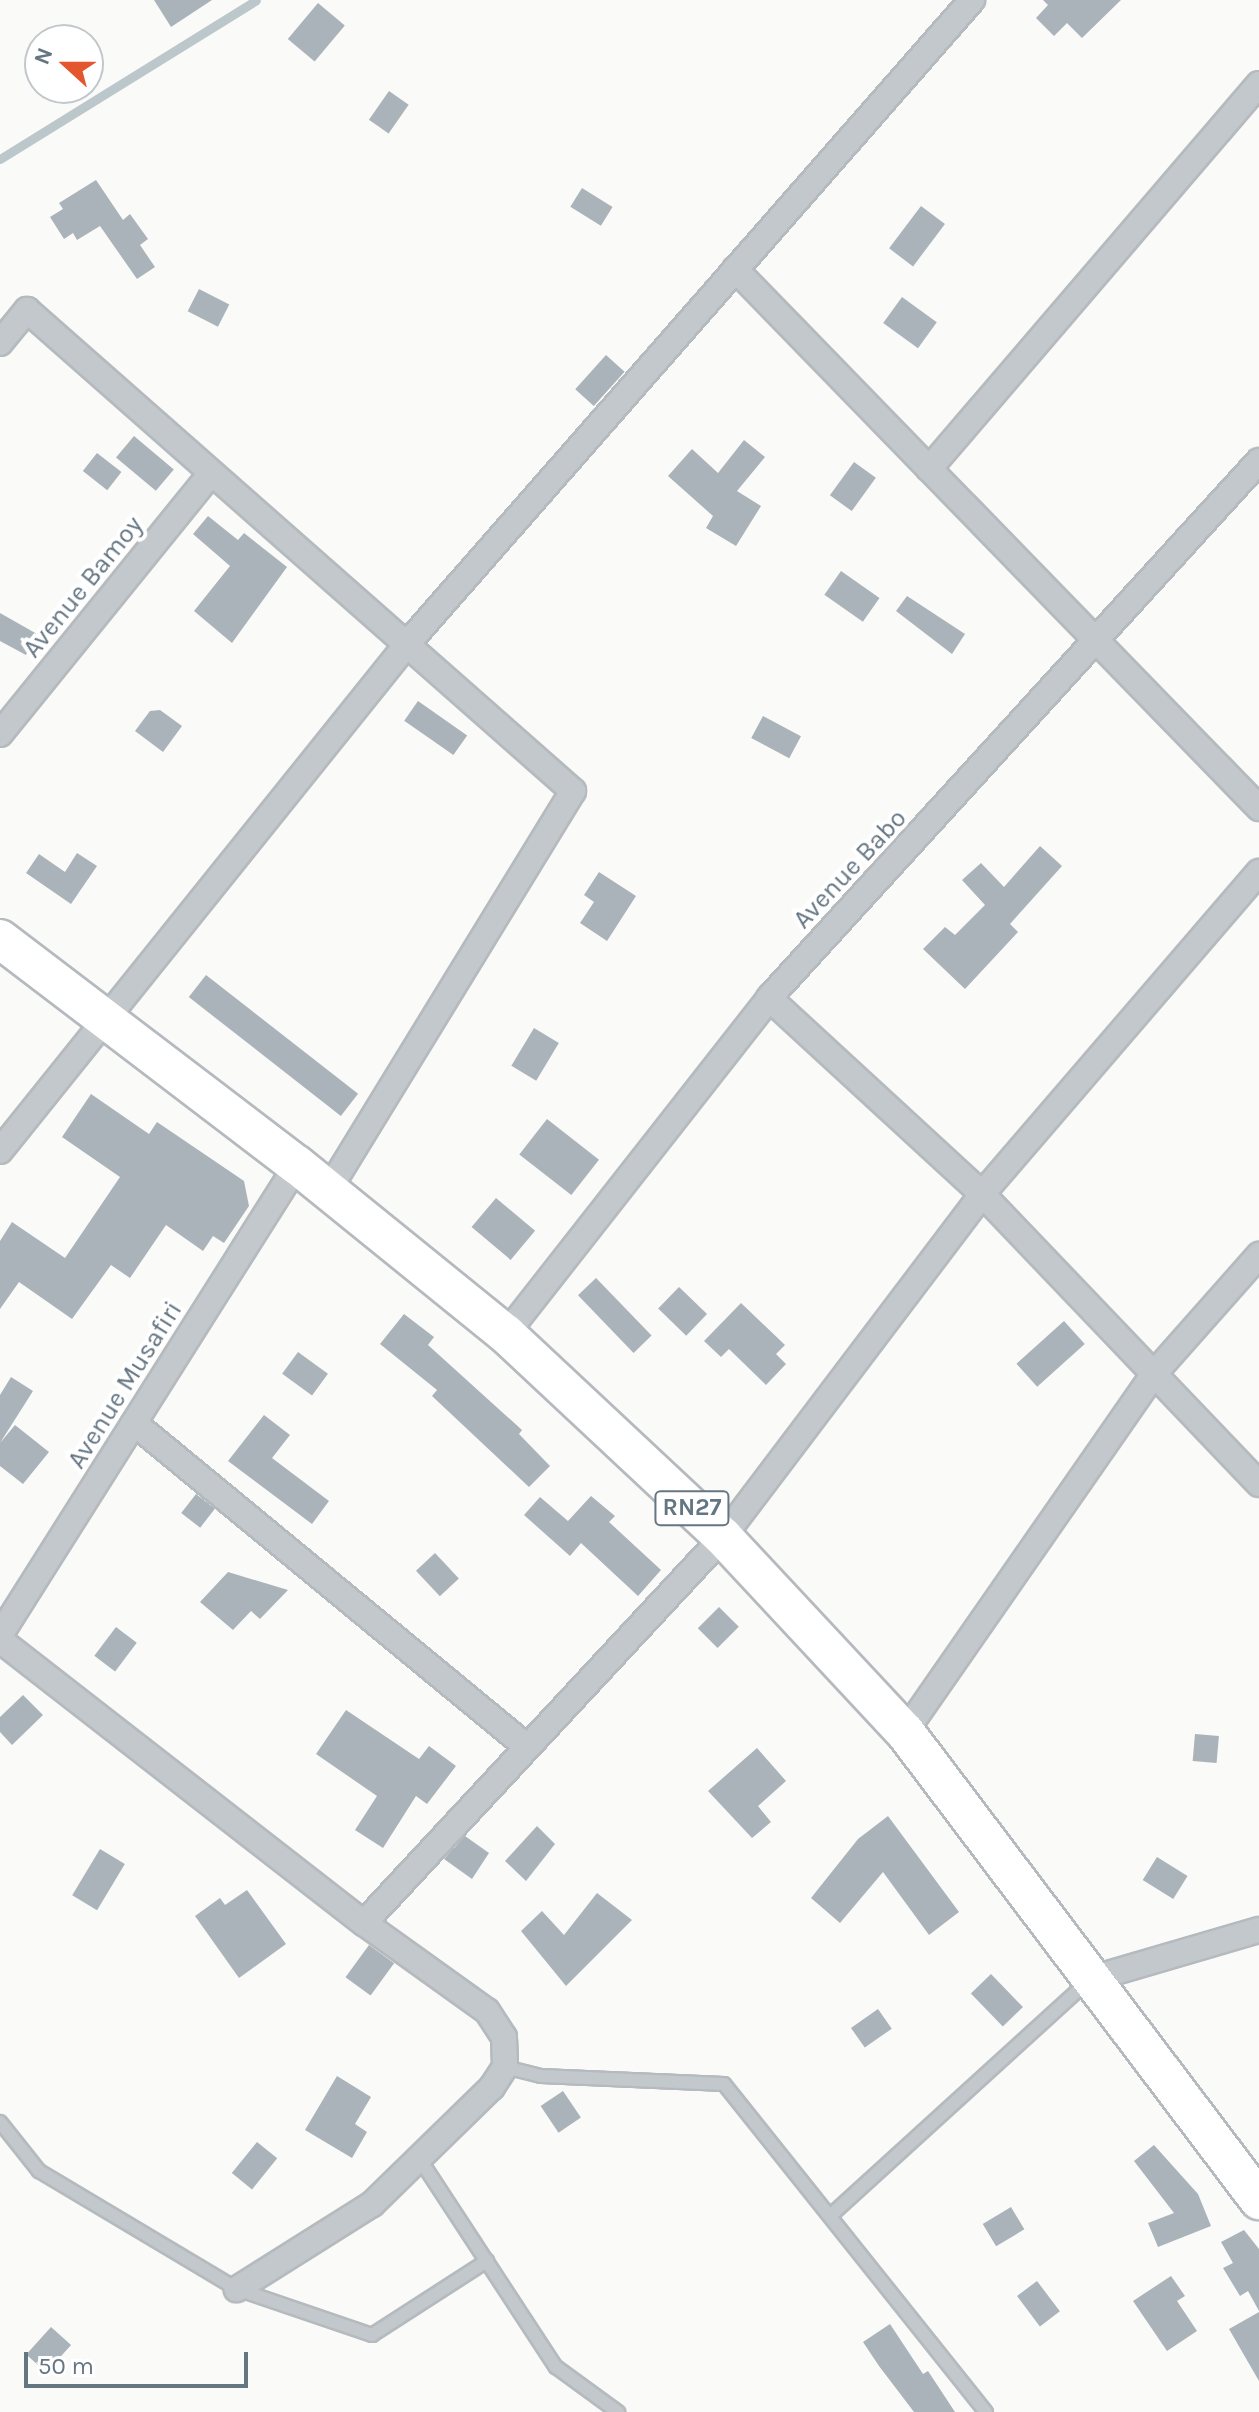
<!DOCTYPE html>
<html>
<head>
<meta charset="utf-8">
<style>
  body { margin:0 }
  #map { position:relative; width:1259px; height:2412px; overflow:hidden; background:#fafaf8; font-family:Karla,sans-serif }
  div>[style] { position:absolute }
  .stream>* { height:9px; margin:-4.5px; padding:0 4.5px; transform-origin:4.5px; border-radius:4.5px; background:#bbc7cb }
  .building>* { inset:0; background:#aab3b9; transform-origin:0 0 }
  .roads { filter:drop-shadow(2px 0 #b5babe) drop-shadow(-2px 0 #b5babe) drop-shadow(0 2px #b5babe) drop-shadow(0 -2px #b5babe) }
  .lane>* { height:12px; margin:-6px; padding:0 6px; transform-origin:6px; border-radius:6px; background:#c3c8cc }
  .street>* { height:24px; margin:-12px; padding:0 12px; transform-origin:12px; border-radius:12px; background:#c3c8cc }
  .primary>* { height:38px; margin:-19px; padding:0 19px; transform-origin:19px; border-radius:19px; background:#fff }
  span { translate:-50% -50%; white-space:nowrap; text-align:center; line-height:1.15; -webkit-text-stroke:8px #fff; paint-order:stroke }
  .shield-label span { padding:2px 6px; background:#fff; border:2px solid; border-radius:6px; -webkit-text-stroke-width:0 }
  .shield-label { font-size:24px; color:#657683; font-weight:700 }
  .street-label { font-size:26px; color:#657683 }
  .north { position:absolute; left:24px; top:24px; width:80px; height:80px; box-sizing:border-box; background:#fff; border:2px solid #c1c8cd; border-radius:50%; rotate:291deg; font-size:22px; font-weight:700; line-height:32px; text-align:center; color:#657683 }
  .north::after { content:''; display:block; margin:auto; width:28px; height:36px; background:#e4572e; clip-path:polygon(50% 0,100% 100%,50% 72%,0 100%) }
  .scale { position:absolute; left:24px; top:2352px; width:224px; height:36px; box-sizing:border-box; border:4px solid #657683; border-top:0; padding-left:10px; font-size:24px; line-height:28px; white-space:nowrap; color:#657683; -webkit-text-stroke:6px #fff; paint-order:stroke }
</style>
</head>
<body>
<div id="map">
  <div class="stream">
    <i style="left:0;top:159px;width:301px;rotate:-31.8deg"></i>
  </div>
  <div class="building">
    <i style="clip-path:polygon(154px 0,212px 0,171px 27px)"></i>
    <i style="clip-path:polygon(1043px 0,1121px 0,1082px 38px,1067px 23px,1054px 36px,1036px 18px,1048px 5px)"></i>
    <i style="left:318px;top:3px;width:35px;height:47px;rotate:40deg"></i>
    <i style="left:389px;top:91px;width:24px;height:35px;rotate:35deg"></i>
    <i style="clip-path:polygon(96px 180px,123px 220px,130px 214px,148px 239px,140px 245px,155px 267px,137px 279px,100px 226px,77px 240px,73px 233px,64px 239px,50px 217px,63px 209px,59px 203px)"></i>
    <i style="left:582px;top:188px;width:36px;height:22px;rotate:32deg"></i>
    <i style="left:921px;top:206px;width:30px;height:53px;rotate:37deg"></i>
    <i style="left:199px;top:289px;width:34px;height:25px;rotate:27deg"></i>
    <i style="left:902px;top:297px;width:43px;height:32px;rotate:36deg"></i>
    <i style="left:606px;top:355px;width:25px;height:46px;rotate:42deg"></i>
    <i style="left:134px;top:436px;width:52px;height:28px;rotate:40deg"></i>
    <i style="clip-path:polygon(744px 440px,765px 457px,737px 491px,761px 506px,736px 546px,706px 528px,713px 516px,668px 476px,692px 449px,718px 473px)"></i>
    <i style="left:97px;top:453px;width:31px;height:23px;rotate:38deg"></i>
    <i style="left:854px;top:462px;width:27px;height:41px;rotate:36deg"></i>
    <i style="clip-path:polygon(208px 516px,238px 540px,244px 533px,287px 567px,232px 643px,194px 611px,230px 566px,193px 534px)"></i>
    <i style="left:841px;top:571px;width:47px;height:29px;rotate:35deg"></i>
    <i style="clip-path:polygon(907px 596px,965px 634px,952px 654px,896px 611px)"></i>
    <i style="clip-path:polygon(0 613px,37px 634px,26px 655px,0 641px)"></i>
    <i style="left:418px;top:701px;width:60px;height:24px;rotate:35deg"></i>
    <i style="clip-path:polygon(160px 710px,182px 726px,163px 752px,135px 731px,150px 711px)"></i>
    <i style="left:763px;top:716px;width:43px;height:25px;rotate:28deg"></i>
    <i style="clip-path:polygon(1040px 846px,1062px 866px,1010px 924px,1018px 932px,965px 989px,923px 949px,945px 927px,955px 935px,985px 905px,962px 880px,981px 863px,1004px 887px)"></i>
    <i style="clip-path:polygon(77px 853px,97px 866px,71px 904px,26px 873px,39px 854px,65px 872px)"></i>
    <i style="clip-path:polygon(599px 872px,636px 896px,607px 941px,580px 923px,594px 902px,584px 895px)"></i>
    <i style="left:206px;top:975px;width:193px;height:28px;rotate:38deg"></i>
    <i style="left:534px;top:1028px;width:29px;height:44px;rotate:31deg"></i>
    <i style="clip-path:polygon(91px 1094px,149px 1134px,157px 1122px,244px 1181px,249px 1206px,224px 1243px,213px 1236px,203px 1251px,166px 1225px,130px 1278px,111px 1265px,72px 1319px,19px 1282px,0 1309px,0 1241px,12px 1222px,65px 1258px,120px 1177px,62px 1137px)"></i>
    <i style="left:547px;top:1119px;width:66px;height:45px;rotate:38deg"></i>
    <i style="left:496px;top:1198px;width:51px;height:38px;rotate:40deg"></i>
    <i style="left:596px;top:1278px;width:80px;height:25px;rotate:46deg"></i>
    <i style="left:679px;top:1287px;width:39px;height:30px;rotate:44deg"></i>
    <i style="clip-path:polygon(741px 1303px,785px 1345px,776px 1354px,786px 1364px,766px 1385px,729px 1349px,721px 1357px,704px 1341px)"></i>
    <i style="clip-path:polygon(404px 1314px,434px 1337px,428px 1345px,522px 1430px,519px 1434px,550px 1466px,529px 1487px,432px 1396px,437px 1390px,380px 1344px)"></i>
    <i style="left:1064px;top:1321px;width:31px;height:64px;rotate:48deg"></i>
    <i style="left:298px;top:1352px;width:37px;height:27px;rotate:36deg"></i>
    <i style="clip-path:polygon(11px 1377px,33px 1391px,0 1443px,15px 1425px,49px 1452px,23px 1484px,0 1466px,0 1395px)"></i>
    <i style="clip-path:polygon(264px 1415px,290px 1435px,272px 1458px,329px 1501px,312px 1524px,228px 1461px)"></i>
    <i style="left:196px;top:1494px;width:24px;height:24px;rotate:38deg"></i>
    <i style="clip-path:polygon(591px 1496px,615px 1516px,609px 1522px,661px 1570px,638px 1596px,581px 1543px,570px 1556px,524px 1515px,540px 1497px,568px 1521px)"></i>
    <i style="left:435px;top:1553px;width:35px;height:26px;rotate:47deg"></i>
    <i style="clip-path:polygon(228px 1572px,288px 1590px,260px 1619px,251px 1611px,233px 1630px,200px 1602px)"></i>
    <i style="left:719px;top:1607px;width:28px;height:30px;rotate:45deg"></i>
    <i style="left:116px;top:1627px;width:26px;height:36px;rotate:37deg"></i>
    <i style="clip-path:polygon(23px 1695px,43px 1715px,12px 1745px,0 1732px,0 1717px)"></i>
    <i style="clip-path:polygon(346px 1710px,419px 1759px,429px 1746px,456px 1766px,427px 1804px,416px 1796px,383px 1848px,355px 1830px,377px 1796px,316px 1754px)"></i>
    <i style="left:1195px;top:1734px;width:24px;height:27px;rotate:5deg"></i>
    <i style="clip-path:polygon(757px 1748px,786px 1781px,758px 1806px,771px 1822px,752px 1838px,708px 1791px)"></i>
    <i style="clip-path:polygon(888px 1816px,959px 1912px,929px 1935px,883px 1872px,840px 1923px,811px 1898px,858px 1839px)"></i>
    <i style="clip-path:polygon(537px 1826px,555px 1844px,526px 1881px,505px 1861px)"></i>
    <i style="clip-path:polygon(465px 1836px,489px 1853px,472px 1879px,444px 1859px)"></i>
    <i style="left:100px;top:1849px;width:29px;height:54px;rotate:31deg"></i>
    <i style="left:1157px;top:1857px;width:36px;height:27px;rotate:32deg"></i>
    <i style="clip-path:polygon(247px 1890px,286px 1944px,239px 1978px,195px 1916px,220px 1898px,225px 1905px)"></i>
    <i style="clip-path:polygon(597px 1893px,632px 1920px,566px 1986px,521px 1931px,542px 1911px,564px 1935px)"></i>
    <i style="left:369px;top:1945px;width:31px;height:40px;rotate:36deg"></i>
    <i style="left:991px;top:1974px;width:46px;height:28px;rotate:46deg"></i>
    <i style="left:878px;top:2009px;width:24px;height:33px;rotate:55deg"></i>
    <i style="clip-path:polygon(337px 2076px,371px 2097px,355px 2124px,367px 2132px,352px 2158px,305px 2130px)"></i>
    <i style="left:563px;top:2091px;width:32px;height:27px;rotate:56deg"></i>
    <i style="left:257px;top:2142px;width:26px;height:40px;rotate:39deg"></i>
    <i style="clip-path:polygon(1154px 2145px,1198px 2194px,1211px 2226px,1158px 2247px,1148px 2223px,1174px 2213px,1134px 2161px)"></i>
    <i style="left:1011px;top:2207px;width:26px;height:33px;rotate:59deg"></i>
    <i style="clip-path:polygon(1244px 2230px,1259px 2249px,1259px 2311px,1248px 2291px,1240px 2296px,1223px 2268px,1233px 2263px,1221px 2242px)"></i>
    <i style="clip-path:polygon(1171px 2276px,1185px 2296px,1177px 2301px,1197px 2331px,1167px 2351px,1133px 2301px)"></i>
    <i style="left:1037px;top:2281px;width:38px;height:25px;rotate:53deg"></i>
    <i style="clip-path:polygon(1259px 2312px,1259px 2381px,1229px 2329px)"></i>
    <i style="clip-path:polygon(890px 2324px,923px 2374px,928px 2371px,955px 2412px,914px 2412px,879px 2366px,863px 2342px)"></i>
    <i style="left:51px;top:2327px;width:27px;height:37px;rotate:42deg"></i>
  </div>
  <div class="roads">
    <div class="lane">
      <i style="left:505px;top:2067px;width:37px;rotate:14deg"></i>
      <i style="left:541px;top:2076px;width:183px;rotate:2.5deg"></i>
      <i style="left:724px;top:2084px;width:420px;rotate:51.4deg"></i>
      <i style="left:0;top:2122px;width:63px;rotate:51.5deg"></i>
      <i style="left:39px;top:2171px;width:230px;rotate:30.8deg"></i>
      <i style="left:237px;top:2289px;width:143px;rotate:18.8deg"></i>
      <i style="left:372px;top:2335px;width:137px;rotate:-32.8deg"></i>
      <i style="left:419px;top:2158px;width:250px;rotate:56.8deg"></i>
      <i style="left:556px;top:2367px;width:77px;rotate:36deg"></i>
      <i style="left:830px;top:2216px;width:349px;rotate:-42.3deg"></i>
    </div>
    <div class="street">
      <i style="left:735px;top:269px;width:752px;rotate:45.81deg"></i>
      <i style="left:0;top:343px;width:43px;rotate:-50.7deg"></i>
      <i style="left:27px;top:310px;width:728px;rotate:41.38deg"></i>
      <i style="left:573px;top:791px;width:469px;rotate:121.5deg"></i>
      <i style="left:929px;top:469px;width:507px;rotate:-49.4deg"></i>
      <i style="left:0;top:734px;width:333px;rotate:-51deg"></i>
      <i style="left:769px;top:998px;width:289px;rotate:42.6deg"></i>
      <i style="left:982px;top:1194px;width:401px;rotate:46.3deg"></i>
      <i style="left:0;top:1151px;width:650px;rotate:-51.24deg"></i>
      <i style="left:407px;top:644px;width:857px;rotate:-48.74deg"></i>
      <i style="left:506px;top:1334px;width:427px;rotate:-51.9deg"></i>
      <i style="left:769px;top:998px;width:727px;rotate:-47.62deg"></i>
      <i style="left:134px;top:1423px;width:509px;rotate:39.5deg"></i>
      <i style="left:0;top:1635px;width:556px;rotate:-57.71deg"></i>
      <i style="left:0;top:1640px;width:461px;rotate:37.9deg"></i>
      <i style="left:364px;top:1923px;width:151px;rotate:35.6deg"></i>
      <i style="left:487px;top:2011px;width:31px;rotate:57deg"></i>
      <i style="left:504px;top:2037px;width:30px;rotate:88deg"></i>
      <i style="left:505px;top:2067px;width:24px;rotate:123deg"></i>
      <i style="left:492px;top:2087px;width:168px;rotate:135.7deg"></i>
      <i style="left:372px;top:2204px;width:160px;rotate:147.8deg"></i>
      <i style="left:905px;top:1732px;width:433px;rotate:-55.2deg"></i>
      <i style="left:1152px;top:1376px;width:162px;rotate:-48.5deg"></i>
      <i style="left:364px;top:1923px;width:527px;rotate:-47.08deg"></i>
      <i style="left:723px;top:1537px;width:430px;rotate:-52.9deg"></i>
      <i style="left:982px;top:1194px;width:425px;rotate:-49.3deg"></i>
      <i style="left:1091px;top:1979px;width:175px;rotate:-16.3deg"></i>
    </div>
    <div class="primary">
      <i style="left:0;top:939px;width:373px;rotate:37.3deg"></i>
      <i style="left:297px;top:1165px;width:269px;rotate:39deg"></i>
      <i style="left:506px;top:1334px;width:297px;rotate:43.1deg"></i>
      <i style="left:723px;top:1537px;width:267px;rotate:47deg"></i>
      <i style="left:905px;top:1732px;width:587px;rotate:52.9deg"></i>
    </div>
  </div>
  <div class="shield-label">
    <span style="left:692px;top:1508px">RN27</span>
  </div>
  <div class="street-label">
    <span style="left:83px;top:587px;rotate:-51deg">Avenue Bamoy</span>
    <span style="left:850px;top:869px;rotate:-47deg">Avenue Babo</span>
    <span style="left:125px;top:1385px;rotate:-58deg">Avenue Musafiri</span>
  </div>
  <div class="north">N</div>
  <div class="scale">50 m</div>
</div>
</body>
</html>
